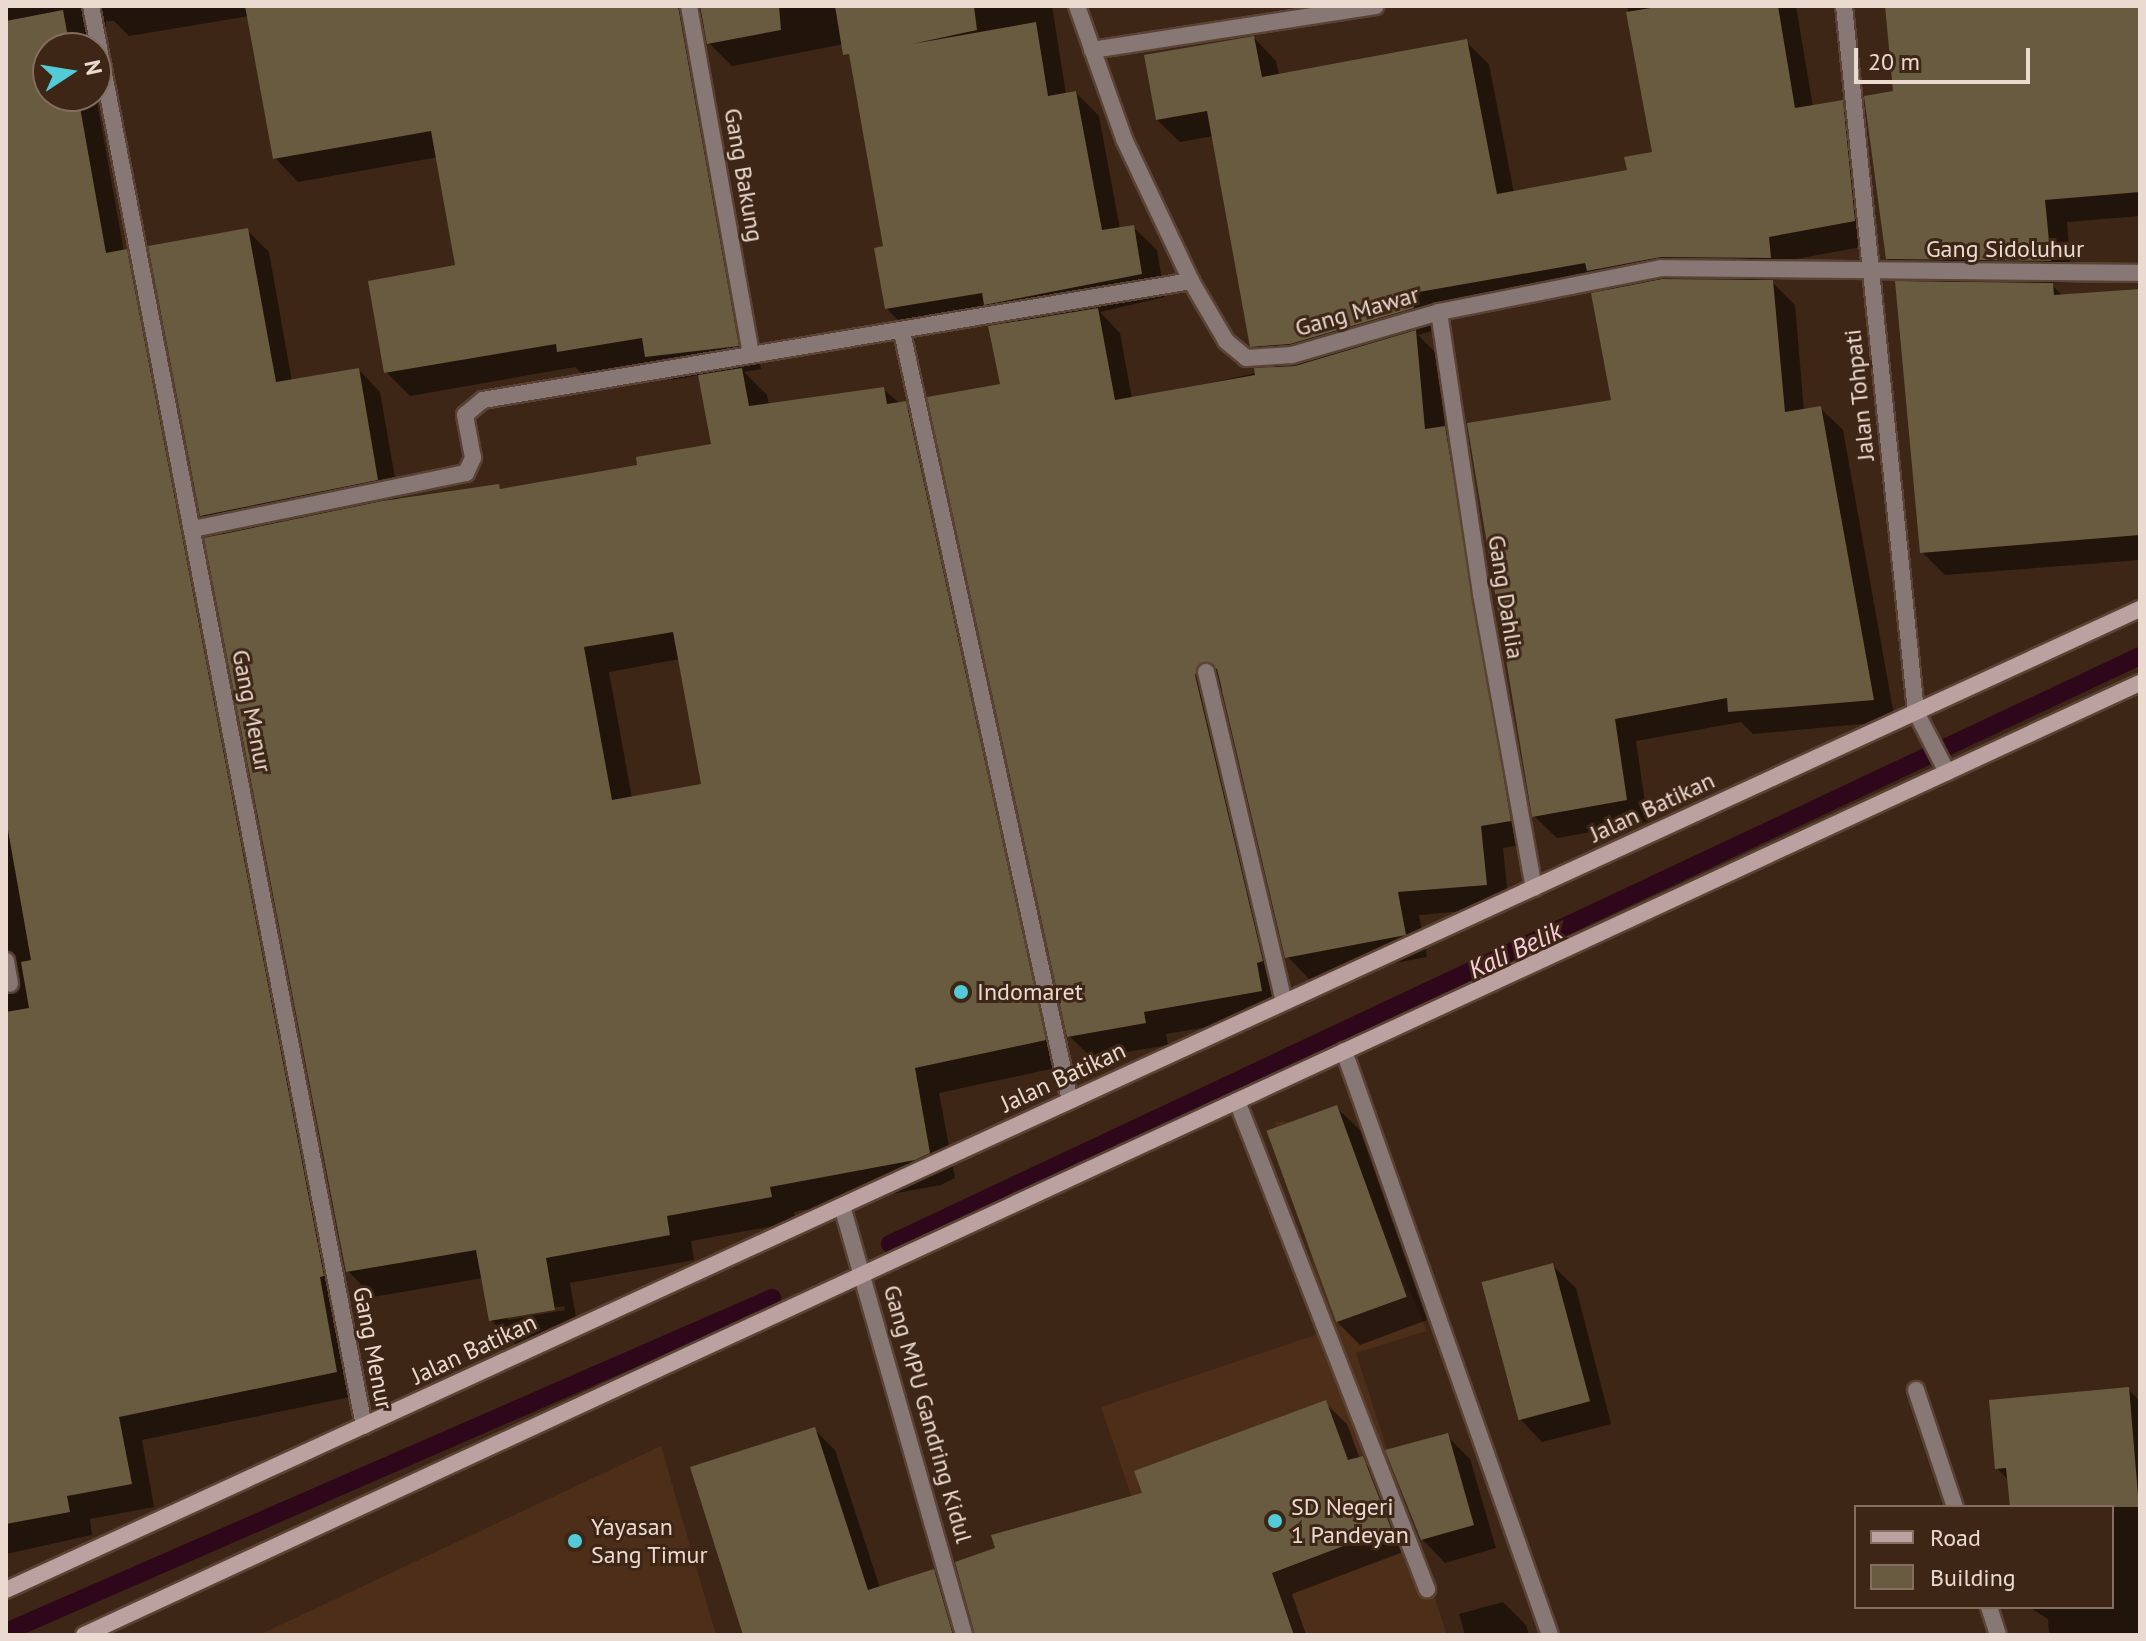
<!DOCTYPE html>
<html>
<head>
<meta charset="utf-8">
<style>
  body { margin:0 }
  #map { position:relative; width:2146px; height:1641px; overflow:hidden; background:#3e2616; font-family:"PT Sans",sans-serif }
  div>[style] { position:absolute }
  .built>* { inset:0; background:#4c2e19 }
  .shadow>* { inset:0; background:#0007 }
  .stream>* { height:18px; margin:-9px; padding:0 9px; transform-origin:9px; border-radius:9px; background:#2e081a }
  .building>* { inset:0; background:#685b3f; transform-origin:0 0 }
  .roads { filter:drop-shadow(2px 0 #5a4334) drop-shadow(-2px 0 #5a4334) drop-shadow(0 2px #5a4334) drop-shadow(0 -2px #5a4334) }
  .minor>* { height:16px; margin:-8px; padding:0 8px; transform-origin:8px; border-radius:8px; background:#877775 }
  .secondary>* { height:16px; margin:-8px; padding:0 8px; transform-origin:8px; border-radius:8px; background:#bba19f }
  .dots>* { width:22px; height:22px; translate:-50% -50%; box-sizing:border-box; border:4px solid #3e2616; border-radius:50% }
  span { translate:-50% -50%; white-space:nowrap; text-align:center; line-height:1.15; -webkit-text-stroke:6px #3e2616; paint-order:stroke }
  .street-label { font-size:24px; color:#ebdad0 }
  .poi-label { font-size:24px; color:#ebdad0 }
  .left { translate:0 -50%; text-align:left }
  .water-label { font-size:26px; color:#fdcdde; font-style:italic }
  .frame { position:absolute; inset:0; border:8px solid #ebdad0; pointer-events:none }
  .legend { position:absolute; left:1854px; top:1505px; width:260px; height:104px; box-sizing:border-box; background:#3e2616; border:2px solid #836e60; margin:0; padding:10px 14px; list-style:none; font-size:24px; color:#ebdad0 }
  .legend li { display:flex; align-items:center; gap:16px; height:40px }
  .legend b { width:40px; border:2px solid #836e60 }
  .north { position:absolute; left:32px; top:32px; width:80px; height:80px; box-sizing:border-box; background:#3e2616; border:2px solid #836e60; border-radius:50%; rotate:78deg; font-size:22px; font-weight:700; line-height:32px; text-align:center; color:#ebdad0 }
  .north::after { content:''; display:block; margin:auto; width:28px; height:36px; background:#52cbd7; clip-path:polygon(50% 0,100% 100%,50% 72%,0 100%) }
  .scale { position:absolute; left:1854px; top:48px; width:176px; height:36px; box-sizing:border-box; border:4px solid #ebdad0; border-top:0; padding-left:10px; font-size:24px; line-height:28px; white-space:nowrap; color:#ebdad0; -webkit-text-stroke:6px #3e2616; paint-order:stroke }
</style>
</head>
<body>
<div id="map">
  <div class="built">
    <i style="clip-path:polygon(1275px 1122px,1338px 1122px,1427px 1331px,1356px 1353px,1447px 1635px,1179px 1635px,1101px 1407px,1330px 1330px)"></i>
    <i style="clip-path:polygon(661px 1446px,716px 1635px,259px 1635px)"></i>
  </div>
  <div class="shadow">
    <i style="clip-path:polygon(evenodd,6px 6px,1052px 6px,1066px 94px,1076px 93px,1099px 116px,1120px 229px,1133px 227px,1157px 250px,1165px 297px,1100px 312px,1120px 333px,1132px 399px,1275px 369px,1252px 346px,1214px 136px,1180px 142px,1157px 120px,1254px 38px,1276px 61px,1279px 75px,1466px 42px,1489px 64px,1514px 193px,1629px 172px,1654px 154px,1627px 6px,1796px 6px,1813px 107px,1842px 102px,1865px 125px,1877px 244px,1791px 260px,1793px 280px,1770px 280px,1795px 305px,1804px 411px,1820px 408px,1843px 430px,1895px 721px,1753px 734px,1741px 722px,1636px 741px,1648px 822px,1557px 838px,1534px 816px,1613px 402px,1610px 291px,1604px 286px,1434px 315px,1436px 330px,1418px 335px,1438px 355px,1445px 429px,1467px 451px,1532px 843px,1503px 848px,1509px 907px,1419px 915px,1427px 957px,1309px 979px,1287px 956px,1223px 688px,1217px 698px,1284px 1014px,1166px 1034px,1168px 1045px,1092px 1058px,1069px 1036px,1002px 386px,1007px 325px,999px 317px,910px 332px,886px 308px,886px 248px,852px 60px,844px 44px,732px 66px,709px 43px,705px 23px,701px 33px,761px 369px,744px 372px,767px 395px,769px 405px,883px 389px,930px 428px,1070px 1065px,939px 1093px,955px 1178px,941px 1185px,794px 1212px,796px 1222px,691px 1241px,694px 1260px,570px 1283px,579px 1335px,516px 1345px,491px 1320px,483px 1278px,373px 1297px,348px 1271px,223px 536px,202px 515px,247px 230px,269px 252px,292px 382px,359px 370px,380px 392px,399px 501px,498px 486px,503px 491px,639px 467px,713px 445px,700px 375px,671px 380px,654px 363px,583px 375px,575px 367px,410px 396px,386px 372px,457px 266px,438px 157px,298px 182px,275px 158px,249px 16px,129px 36px,114px 21px,106px 21px,105px 40px,95px 48px,48px 48px,48px 96px,96px 96px,96px 54px,104px 99px,97px 101px,124px 252px,150px 275px,360px 1395px,142px 1440px,154px 1507px,90px 1519px,92px 1535px,6px 1554px,6px 6px,680px 659px,703px 786px,632px 798px,609px 672px,680px 659px,6px 6px,564px 1306px,565px 1310px,508px 1320px,508px 1315px,564px 1306px)"></i>
    <i style="clip-path:polygon(1885px 6px,2140px 6px,2140px 216px,2067px 222px,2072px 283px,2050px 283px,2063px 296px,2140px 290px,2140px 560px,1945px 575px,1922px 552px,1913px 284px,1887px 258px,1895px 93px)"></i>
    <i style="clip-path:polygon(1336px 1107px,1360px 1130px,1427px 1320px,1360px 1345px,1337px 1322px)"></i>
    <i style="clip-path:polygon(1552px 1265px,1576px 1288px,1611px 1424px,1542px 1442px,1519px 1418px)"></i>
    <i style="clip-path:polygon(2128px 1389px,2140px 1401px,2140px 1635px,2049px 1635px,2048px 1619px,2029px 1607px,2112px 1607px,2112px 1507px,2012px 1507px,2009px 1481px,1997px 1468px)"></i>
    <i style="clip-path:polygon(1325px 1403px,1347px 1424px,1360px 1459px,1384px 1479px,1411px 1549px,1292px 1594px,1306px 1635px,976px 1635px,1145px 1494px)"></i>
    <i style="clip-path:polygon(814px 1429px,835px 1450px,880px 1588px,933px 1571px,954px 1592px,966px 1635px,745px 1635px)"></i>
    <i style="clip-path:polygon(1447px 1436px,1470px 1459px,1496px 1548px,1445px 1563px,1422px 1539px)"></i>
    <i style="clip-path:polygon(1503px 1602px,1526px 1625px,1529px 1635px,1465px 1635px,1459px 1614px)"></i>
  </div>
  <div class="stream">
    <i style="left:890px;top:1244px;width:1381px;rotate:-25.19deg"></i>
    <i style="left:6px;top:1632px;width:836px;rotate:-23.56deg"></i>
  </div>
  <div class="building">
    <i style="clip-path:polygon(245px 6px,678px 6px,739px 346px,645px 357px,642px 338px,557px 352px,556px 344px,384px 373px,368px 281px,455px 265px,431px 131px,273px 159px)"></i>
    <i style="clip-path:polygon(700px 6px,779px 6px,781px 30px,707px 44px)"></i>
    <i style="clip-path:polygon(835px 6px,974px 6px,977px 30px,912px 44px,1036px 22px,1048px 96px,1076px 91px,1102px 230px,1134px 225px,1142px 274px,984px 305px,982px 293px,885px 309px,874px 248px,883px 246px,849px 54px,843px 55px)"></i>
    <i style="clip-path:polygon(1663px 6px,1778px 6px,1795px 108px,1843px 100px,1855px 221px,1769px 237px,1771px 258px,1661px 257px,1587px 271px,1585px 263px,1413px 293px,1414px 308px,1290px 344px,1250px 347px,1207px 111px,1156px 120px,1144px 55px,1254px 36px,1262px 77px,1467px 39px,1497px 194px,1627px 170px,1624px 157px,1652px 152px,1626px 12px)"></i>
    <i style="clip-path:polygon(1885px 6px,2140px 6px,2140px 192px,2045px 200px,2051px 261px,1886px 259px,1864px 96px,1893px 91px)"></i>
    <i style="clip-path:polygon(63px 10px,70px 48px,48px 48px,48px 96px,78px 96px,106px 253px,127px 249px,324px 1276px,320px 1277px,337px 1372px,119px 1417px,132px 1484px,67px 1496px,70px 1512px,6px 1524px,6px 1012px,29px 1008px,21px 962px,31px 960px,6px 819px,6px 21px)"></i>
    <i style="clip-path:polygon(248px 228px,276px 382px,359px 368px,378px 480px,200px 516px,148px 246px)"></i>
    <i style="clip-path:polygon(1662px 279px,1773px 280px,1785px 412px,1821px 406px,1874px 700px,1728px 712px,1727px 698px,1615px 719px,1627px 800px,1532px 817px,1467px 423px,1611px 400px,1591px 293px)"></i>
    <i style="clip-path:polygon(1895px 281px,2053px 283px,2054px 295px,2140px 289px,2140px 535px,1920px 553px)"></i>
    <i style="clip-path:polygon(1098px 308px,1115px 400px,1255px 375px,1254px 368px,1295px 366px,1416px 330px,1425px 429px,1445px 426px,1511px 821px,1481px 826px,1487px 885px,1398px 892px,1406px 935px,1285px 958px,1217px 669px,1203px 662px,1195px 675px,1263px 961px,1257px 963px,1262px 991px,1144px 1012px,1146px 1023px,1067px 1037px,927px 397px,1000px 384px,988px 326px)"></i>
    <i style="clip-path:polygon(evenodd,742px 368px,749px 406px,884px 387px,887px 404px,906px 401px,1046px 1040px,915px 1068px,930px 1153px,915px 1160px,770px 1187px,772px 1197px,667px 1216px,670px 1235px,546px 1258px,555px 1310px,489px 1321px,476px 1250px,346px 1272px,204px 538px,382px 501px,499px 484px,500px 489px,637px 465px,636px 457px,711px 444px,698px 375px,742px 368px,673px 632px,701px 784px,612px 800px,584px 647px,673px 632px)"></i>
    <i style="left:1337px;top:1105px;width:204px;height:75px;rotate:70deg"></i>
    <i style="left:1553px;top:1263px;width:143px;height:74px;rotate:75deg"></i>
    <i style="clip-path:polygon(2129px 1387px,2139px 1507px,2010px 1507px,2006px 1468px,1995px 1469px,1989px 1400px)"></i>
    <i style="clip-path:polygon(1326px 1400px,1348px 1460px,1363px 1456px,1391px 1528px,1272px 1573px,1294px 1635px,975px 1635px,955px 1562px,995px 1548px,991px 1535px,1142px 1493px,1134px 1471px)"></i>
    <i style="clip-path:polygon(815px 1427px,868px 1590px,934px 1569px,953px 1635px,743px 1635px,690px 1467px)"></i>
    <i style="clip-path:polygon(1448px 1433px,1474px 1525px,1421px 1540px,1385px 1450px)"></i>
  </div>
  <div class="roads">
    <div class="minor">
      <i style="left:91px;top:6px;width:1446px;rotate:79.12deg"></i>
      <i style="left:689px;top:6px;width:352px;rotate:79.9deg"></i>
      <i style="left:1077px;top:6px;width:141px;rotate:70.5deg"></i>
      <i style="left:1124px;top:139px;width:157px;rotate:64.7deg"></i>
      <i style="left:1191px;top:281px;width:69px;rotate:59.7deg"></i>
      <i style="left:1226px;top:341px;width:26px;rotate:40deg"></i>
      <i style="left:1246px;top:358px;width:46px;rotate:-3.7deg"></i>
      <i style="left:1292px;top:355px;width:153px;rotate:-16.3deg"></i>
      <i style="left:1439px;top:312px;width:226px;rotate:-11.2deg"></i>
      <i style="left:1661px;top:268px;width:479px;rotate:0.6deg"></i>
      <i style="left:1844px;top:6px;width:710px;rotate:84.18deg"></i>
      <i style="left:1916px;top:712px;width:68px;rotate:62.7deg"></i>
      <i style="left:1092px;top:50px;width:287px;rotate:-8.8deg"></i>
      <i style="left:1439px;top:312px;width:285px;rotate:81.5deg"></i>
      <i style="left:1481px;top:594px;width:299px;rotate:79.8deg"></i>
      <i style="left:902px;top:332px;width:787px;rotate:77.68deg"></i>
      <i style="left:193px;top:529px;width:279px;rotate:-11.6deg"></i>
      <i style="left:466px;top:473px;width:17px;rotate:-65deg"></i>
      <i style="left:473px;top:458px;width:44px;rotate:-100.5deg"></i>
      <i style="left:465px;top:415px;width:23px;rotate:-40deg"></i>
      <i style="left:483px;top:400px;width:718px;rotate:-9.54deg"></i>
      <i style="left:1206px;top:672px;width:339px;rotate:76.7deg"></i>
      <i style="left:6px;top:961px;width:23px;rotate:80deg"></i>
      <i style="left:1344px;top:1051px;width:619px;rotate:70.57deg"></i>
      <i style="left:1237px;top:1101px;width:524px;rotate:68.73deg"></i>
      <i style="left:842px;top:1206px;width:446px;rotate:74.1deg"></i>
      <i style="left:1916px;top:1390px;width:123px;rotate:71.6deg"></i>
      <i style="left:1989px;top:1607px;width:29px;rotate:72deg"></i>
    </div>
    <div class="secondary">
      <i style="left:6px;top:1590px;width:2349px;rotate:-24.69deg"></i>
      <i style="left:84px;top:1635px;width:2266px;rotate:-24.85deg"></i>
    </div>
  </div>
  <div class="dots">
    <i style="left:961px;top:992px;background:#52cbd7"></i>
    <i style="left:1275px;top:1521px;background:#52cbd7"></i>
    <i style="left:575px;top:1541px;background:#52cbd7"></i>
  </div>
  <div class="street-label">
    <span style="left:744px;top:175px;rotate:80deg">Gang Bakung</span>
    <span style="left:2005px;top:249px">Gang Sidoluhur</span>
    <span style="left:1357px;top:311px;rotate:-16deg">Gang Mawar</span>
    <span style="left:1859px;top:395px;rotate:-96deg">Jalan Tohpati</span>
    <span style="left:1506px;top:597px;rotate:81deg">Gang Dahlia</span>
    <span style="left:252px;top:711px;rotate:79deg">Gang Menur</span>
    <span style="left:1652px;top:807px;rotate:-25deg">Jalan Batikan</span>
    <span style="left:1063px;top:1077px;rotate:-25deg">Jalan Batikan</span>
    <span style="left:373px;top:1348px;rotate:79deg">Gang Menur</span>
    <span style="left:474px;top:1349px;rotate:-25deg">Jalan Batikan</span>
    <span style="left:928px;top:1414px;rotate:74deg">Gang MPU Gandring Kidul</span>
  </div>
  <div class="poi-label">
    <span class="left" style="left:977px;top:992px">Indomaret</span>
    <span class="left" style="left:1291px;top:1521px">SD Negeri<br>1 Pandeyan</span>
    <span class="left" style="left:591px;top:1541px">Yayasan<br>Sang Timur</span>
  </div>
  <div class="water-label">
    <span style="left:1515px;top:950px;rotate:-25deg">Kali Belik</span>
  </div>
  <div class="frame"></div>
  <ul class="legend">
  <li><b style="height:10px;background:#bba19f"></b>Road</li>
  <li><b style="height:22px;background:#685b3f"></b>Building</li>
  </ul>
  <div class="north">N</div>
  <div class="scale">20 m</div>
</div>
</body>
</html>
